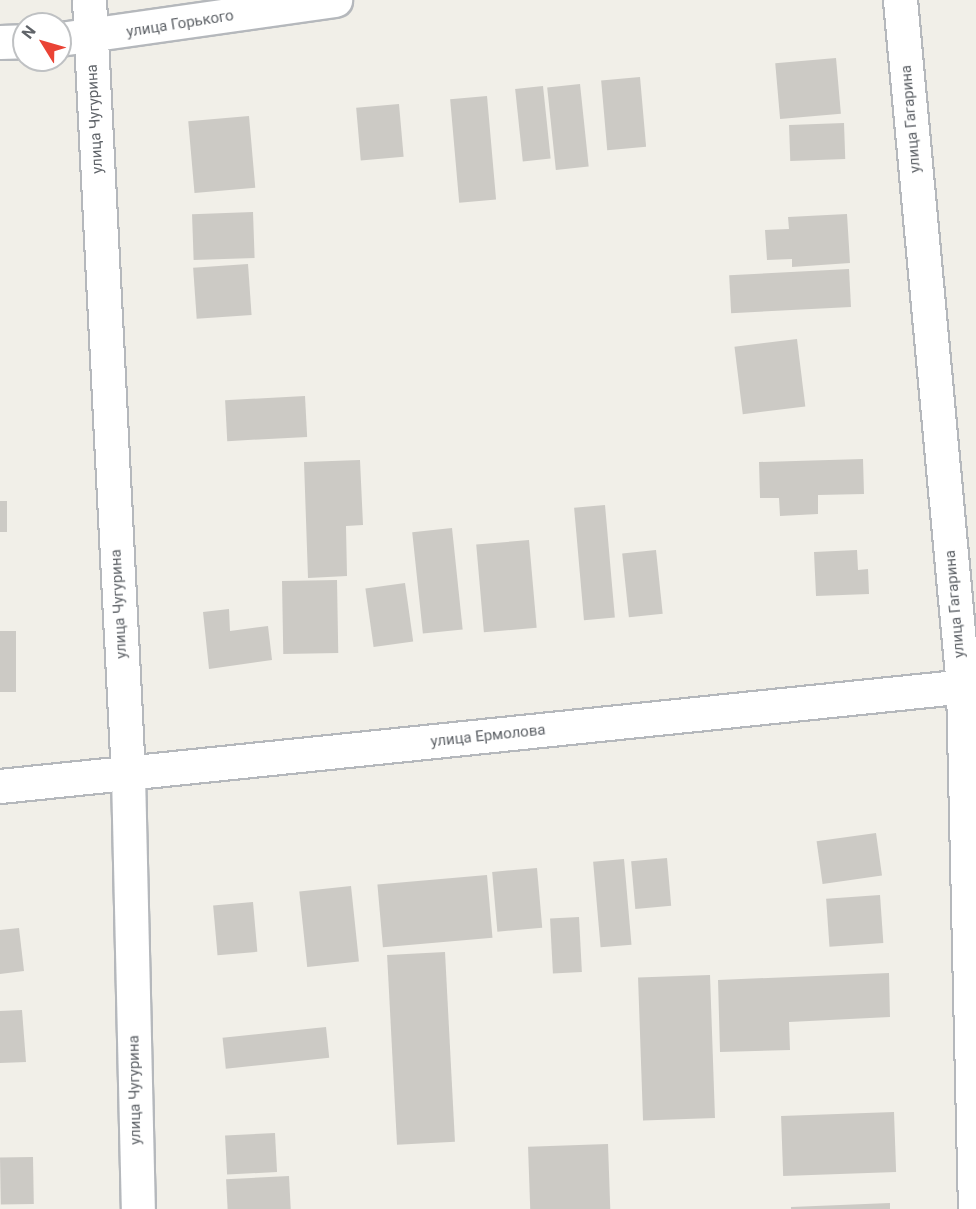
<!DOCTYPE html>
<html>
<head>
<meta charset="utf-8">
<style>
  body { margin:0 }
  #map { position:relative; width:976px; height:1209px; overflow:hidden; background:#f1efe8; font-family:Roboto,sans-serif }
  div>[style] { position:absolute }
  .building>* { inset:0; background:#cccac5; transform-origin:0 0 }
  .roads { filter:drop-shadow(2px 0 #b5b8bc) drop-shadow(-2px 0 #b5b8bc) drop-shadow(0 2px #b5b8bc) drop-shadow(0 -2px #b5b8bc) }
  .street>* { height:33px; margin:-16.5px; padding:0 16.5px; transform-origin:16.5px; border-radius:16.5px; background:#fff }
  .secondary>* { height:33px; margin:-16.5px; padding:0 16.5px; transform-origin:16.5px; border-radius:16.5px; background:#fff }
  span { translate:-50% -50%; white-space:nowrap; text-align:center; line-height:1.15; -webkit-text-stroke:4.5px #fff; paint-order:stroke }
  .street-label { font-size:15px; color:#5f6368 }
  .north { position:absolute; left:12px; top:12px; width:60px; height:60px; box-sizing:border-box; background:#fff; border:2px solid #bfc1c3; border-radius:50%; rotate:307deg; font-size:16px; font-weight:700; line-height:24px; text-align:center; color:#5f6368 }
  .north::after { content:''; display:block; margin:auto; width:21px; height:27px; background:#ea4335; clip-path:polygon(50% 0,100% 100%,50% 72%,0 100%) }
</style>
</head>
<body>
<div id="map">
  <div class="building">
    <i style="left:836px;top:58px;width:56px;height:61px;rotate:85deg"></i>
    <i style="left:640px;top:77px;width:70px;height:39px;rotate:85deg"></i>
    <i style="left:580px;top:84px;width:83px;height:33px;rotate:84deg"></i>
    <i style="left:543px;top:86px;width:73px;height:28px;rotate:84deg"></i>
    <i style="left:487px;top:96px;width:104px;height:37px;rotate:85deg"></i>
    <i style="left:399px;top:104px;width:53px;height:43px;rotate:85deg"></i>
    <i style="left:249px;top:116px;width:72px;height:61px;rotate:85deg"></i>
    <i style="left:844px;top:123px;width:36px;height:55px;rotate:88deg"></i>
    <i style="left:253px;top:212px;width:46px;height:61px;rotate:88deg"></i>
    <i style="clip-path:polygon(847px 214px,850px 263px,792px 267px,792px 259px,767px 260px,765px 230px,789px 229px,788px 217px)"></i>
    <i style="left:248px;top:264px;width:51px;height:55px;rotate:86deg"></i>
    <i style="left:849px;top:269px;width:38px;height:120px;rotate:87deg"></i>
    <i style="left:797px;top:339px;width:68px;height:63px;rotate:83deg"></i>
    <i style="left:305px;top:396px;width:41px;height:80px;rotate:87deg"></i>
    <i style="clip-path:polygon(863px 459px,864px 494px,818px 495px,818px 514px,780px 516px,779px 498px,760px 498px,759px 462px)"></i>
    <i style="clip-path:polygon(360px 460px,363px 525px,346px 526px,347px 576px,308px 578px,304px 462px)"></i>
    <i style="left:0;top:501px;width:7px;height:31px"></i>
    <i style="left:605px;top:505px;width:113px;height:31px;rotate:85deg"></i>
    <i style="left:452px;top:528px;width:102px;height:40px;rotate:84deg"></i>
    <i style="left:529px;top:540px;width:88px;height:53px;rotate:85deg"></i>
    <i style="left:656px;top:550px;width:64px;height:34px;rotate:84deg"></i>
    <i style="clip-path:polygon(857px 550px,858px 570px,868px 569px,869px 594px,816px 596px,814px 552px)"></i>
    <i style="left:337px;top:580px;width:73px;height:55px;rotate:89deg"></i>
    <i style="left:405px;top:583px;width:59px;height:40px;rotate:82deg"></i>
    <i style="clip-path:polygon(229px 609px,230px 631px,268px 626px,272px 660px,209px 669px,203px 612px)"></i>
    <i style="left:0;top:631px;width:16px;height:61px"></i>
    <i style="left:876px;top:833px;width:43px;height:60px;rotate:82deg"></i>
    <i style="left:667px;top:858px;width:48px;height:36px;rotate:85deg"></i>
    <i style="left:624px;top:859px;width:86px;height:31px;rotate:85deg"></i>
    <i style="left:537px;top:868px;width:60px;height:45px;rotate:85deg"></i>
    <i style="left:487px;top:875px;width:63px;height:110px;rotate:85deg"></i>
    <i style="left:351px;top:886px;width:76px;height:52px;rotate:84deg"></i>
    <i style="left:880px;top:895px;width:48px;height:54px;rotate:86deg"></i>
    <i style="left:253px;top:902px;width:50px;height:40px;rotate:85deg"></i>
    <i style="left:579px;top:917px;width:55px;height:29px;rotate:87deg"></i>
    <i style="clip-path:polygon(19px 928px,24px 971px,0 974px,0 930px)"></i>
    <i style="left:445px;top:952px;width:190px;height:58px;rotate:87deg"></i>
    <i style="clip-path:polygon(889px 973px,890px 1017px,789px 1022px,790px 1050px,720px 1052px,718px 980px)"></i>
    <i style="left:710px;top:975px;width:143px;height:72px;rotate:88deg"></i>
    <i style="clip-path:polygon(22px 1010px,26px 1062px,0 1063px,0 1011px)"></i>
    <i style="left:326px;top:1027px;width:31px;height:104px;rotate:84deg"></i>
    <i style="left:894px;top:1112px;width:60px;height:113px;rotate:88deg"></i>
    <i style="left:275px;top:1133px;width:39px;height:50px;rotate:87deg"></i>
    <i style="left:608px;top:1144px;width:65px;height:80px;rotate:88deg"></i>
    <i style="left:33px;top:1157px;width:47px;height:33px;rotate:89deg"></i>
    <i style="left:289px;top:1176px;width:33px;height:63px;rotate:87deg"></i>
    <i style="clip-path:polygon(890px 1203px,890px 1209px,791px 1209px,791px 1207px)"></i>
  </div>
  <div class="roads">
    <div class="street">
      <i style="left:60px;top:39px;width:278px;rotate:-8.1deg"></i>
      <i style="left:0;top:42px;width:24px;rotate:-2deg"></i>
      <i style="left:963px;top:686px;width:523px;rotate:88.69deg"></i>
      <i style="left:128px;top:774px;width:435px;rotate:88.7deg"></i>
    </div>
    <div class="secondary">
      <i style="left:89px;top:0;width:775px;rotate:87.12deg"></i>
      <i style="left:900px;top:0;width:689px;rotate:84.75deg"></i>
      <i style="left:0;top:786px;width:981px;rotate:-5.91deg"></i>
    </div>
  </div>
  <div class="street-label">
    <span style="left:180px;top:24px;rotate:-9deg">улица Горького</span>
    <span style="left:95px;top:119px;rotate:-93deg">улица Чугурина</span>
    <span style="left:911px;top:119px;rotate:-95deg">улица Гагарина</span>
    <span style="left:119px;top:604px;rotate:-93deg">улица Чугурина</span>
    <span style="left:955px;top:604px;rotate:-95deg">улица Гагарина</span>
    <span style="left:488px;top:736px;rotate:-6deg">улица Ермолова</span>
    <span style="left:135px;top:1090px;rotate:-91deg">улица Чугурина</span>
  </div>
  <div class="north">N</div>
</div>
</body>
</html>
